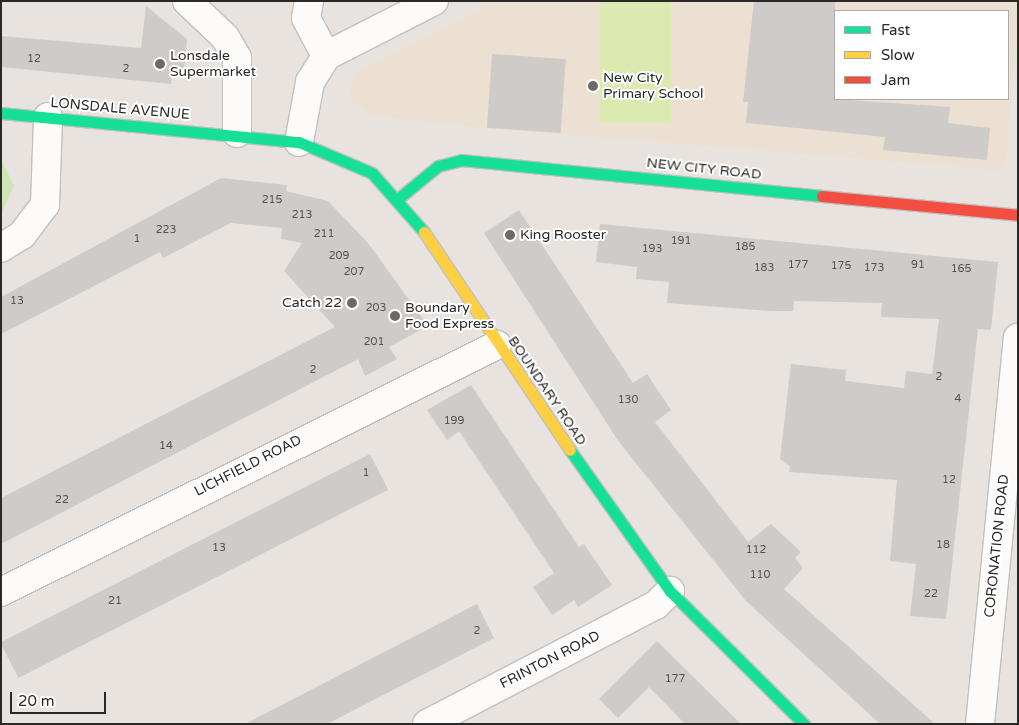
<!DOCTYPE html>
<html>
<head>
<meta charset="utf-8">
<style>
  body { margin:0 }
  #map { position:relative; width:1019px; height:725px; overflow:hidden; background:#e8e3de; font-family:"Varela Round",sans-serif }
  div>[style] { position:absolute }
  .education>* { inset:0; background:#ece0d2 }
  .green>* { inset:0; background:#cfe5b5 }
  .pitch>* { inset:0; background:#dceab2; transform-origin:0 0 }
  .building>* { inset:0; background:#cfcbc8; transform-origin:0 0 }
  .roads { filter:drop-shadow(1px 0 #c1c0c0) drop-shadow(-1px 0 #c1c0c0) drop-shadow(0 1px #c1c0c0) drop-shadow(0 -1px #c1c0c0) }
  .street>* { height:28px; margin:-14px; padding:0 14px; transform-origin:14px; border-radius:14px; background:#fcfbfa }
  .fast>* { height:11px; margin:-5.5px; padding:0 5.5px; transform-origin:5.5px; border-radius:5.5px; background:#16e098 }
  .slow>* { height:11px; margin:-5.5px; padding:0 5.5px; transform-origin:5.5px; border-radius:5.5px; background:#ffcf43 }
  .jam>* { height:11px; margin:-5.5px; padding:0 5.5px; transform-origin:5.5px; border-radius:5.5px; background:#f24e42 }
  .dots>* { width:14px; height:14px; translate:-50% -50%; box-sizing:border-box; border:2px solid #fff; border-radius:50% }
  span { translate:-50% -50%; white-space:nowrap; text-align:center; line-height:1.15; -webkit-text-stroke:4px #fff; paint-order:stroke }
  .number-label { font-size:11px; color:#535252 }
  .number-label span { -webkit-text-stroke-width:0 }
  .poi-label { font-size:14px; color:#292929 }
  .left { translate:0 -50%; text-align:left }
  .right { translate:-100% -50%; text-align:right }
  .street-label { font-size:14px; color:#292929 }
  .frame { position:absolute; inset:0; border:2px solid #292929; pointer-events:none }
  .legend { position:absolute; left:834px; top:10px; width:175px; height:90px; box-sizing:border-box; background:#fff; border:1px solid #a9a9a9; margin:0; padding:6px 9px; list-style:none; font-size:15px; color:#292929 }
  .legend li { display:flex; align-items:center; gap:10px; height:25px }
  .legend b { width:25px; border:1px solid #a9a9a9 }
  .scale { position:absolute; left:10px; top:692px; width:96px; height:22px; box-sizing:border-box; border:2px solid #292929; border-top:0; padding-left:6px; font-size:15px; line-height:18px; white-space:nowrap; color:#292929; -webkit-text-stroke:4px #fff; paint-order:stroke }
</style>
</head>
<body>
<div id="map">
  <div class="education">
    <i style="clip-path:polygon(evenodd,496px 1px,1018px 1px,1006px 164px,999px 170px,486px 128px,369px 115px,349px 98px,354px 74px,496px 1px,835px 11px,1008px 11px,1008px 99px,835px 99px,835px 11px)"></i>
  </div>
  <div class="green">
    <i style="clip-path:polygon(1px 159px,14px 186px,1px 214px)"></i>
  </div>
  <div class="pitch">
    <i style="left:600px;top:1px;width:71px;height:122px"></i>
  </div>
  <div class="building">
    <i style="clip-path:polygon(754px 1px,835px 1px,835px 99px,950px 107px,948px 123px,990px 128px,987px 160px,883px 150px,885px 137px,746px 123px,748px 102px,743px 102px)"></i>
    <i style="clip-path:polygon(146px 6px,187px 39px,184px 72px,173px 71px,171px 84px,1px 67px,1px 36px,141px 48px)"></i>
    <i style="left:492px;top:54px;width:74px;height:74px;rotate:4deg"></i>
    <i style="clip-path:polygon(221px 178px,287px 185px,286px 191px,328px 201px,368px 243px,428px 326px,389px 347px,397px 359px,365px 376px,358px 359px,1px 544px,1px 498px,335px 327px,284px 271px,302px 243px,281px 239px,282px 228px,231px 223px,163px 258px,160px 252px,1px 334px,1px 297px)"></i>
    <i style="clip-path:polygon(519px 210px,633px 383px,647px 374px,671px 410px,655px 422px,748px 542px,771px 524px,801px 552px,795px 558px,803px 568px,784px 589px,935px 724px,880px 724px,746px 601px,619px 442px,484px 233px)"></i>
    <i style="clip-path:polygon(600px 224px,998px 262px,991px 330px,978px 329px,946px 619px,910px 616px,916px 564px,890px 561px,897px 480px,789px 472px,790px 466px,780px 459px,791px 364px,846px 370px,845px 381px,904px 388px,906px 371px,932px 374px,939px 319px,881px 317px,882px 303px,794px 301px,793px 311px,771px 311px,667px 303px,669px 282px,636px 279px,637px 267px,596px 262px)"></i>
    <i style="clip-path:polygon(471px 385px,579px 547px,584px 544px,612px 585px,578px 607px,574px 600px,552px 615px,533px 587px,554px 573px,459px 431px,447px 440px,427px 410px)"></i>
    <i style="left:370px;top:454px;width:40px;height:415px;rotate:63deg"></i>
    <i style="clip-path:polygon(477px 604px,494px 638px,327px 724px,245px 724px)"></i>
    <i style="clip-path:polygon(657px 641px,676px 660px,741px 724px,685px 724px,649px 687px,618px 718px,599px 699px)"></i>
  </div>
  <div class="roads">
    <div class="street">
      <i style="left:187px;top:1px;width:52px;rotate:43.5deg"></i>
      <i style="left:225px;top:37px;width:24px;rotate:60deg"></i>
      <i style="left:237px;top:58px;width:75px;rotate:90deg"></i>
      <i style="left:309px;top:1px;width:17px;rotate:100deg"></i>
      <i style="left:306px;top:18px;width:43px;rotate:62.2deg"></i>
      <i style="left:299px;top:142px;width:61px;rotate:-79.6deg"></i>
      <i style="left:310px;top:82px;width:31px;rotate:-58deg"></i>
      <i style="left:326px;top:56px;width:121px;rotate:-27deg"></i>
      <i style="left:1px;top:248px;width:25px;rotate:-32deg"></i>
      <i style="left:22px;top:235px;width:38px;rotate:-53deg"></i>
      <i style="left:45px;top:205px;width:88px;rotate:-88deg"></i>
      <i style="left:1px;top:592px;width:554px;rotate:-26.47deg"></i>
      <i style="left:427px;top:724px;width:258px;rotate:-27.5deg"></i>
      <i style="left:656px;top:605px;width:20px;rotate:-45deg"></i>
      <i style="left:980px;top:724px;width:388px;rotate:-84.4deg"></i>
    </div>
    <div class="fast">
      <i style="left:1px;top:113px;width:299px;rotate:5.6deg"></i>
      <i style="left:299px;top:142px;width:79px;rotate:23deg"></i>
      <i style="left:372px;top:173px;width:79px;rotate:48.6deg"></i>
      <i style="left:399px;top:198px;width:50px;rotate:-39.4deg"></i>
      <i style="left:438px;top:166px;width:25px;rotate:-14deg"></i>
      <i style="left:462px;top:160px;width:362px;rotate:5.7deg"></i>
      <i style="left:570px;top:450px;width:173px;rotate:54.7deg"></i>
      <i style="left:670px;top:591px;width:189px;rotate:44.8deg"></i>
    </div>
    <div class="slow">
      <i style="left:424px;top:232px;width:262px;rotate:56.2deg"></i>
    </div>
    <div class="jam">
      <i style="left:822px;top:196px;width:197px;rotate:5.5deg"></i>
    </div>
  </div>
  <div class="dots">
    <i style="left:160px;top:64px;background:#6c6a68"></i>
    <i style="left:593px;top:86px;background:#6c6a68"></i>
    <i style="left:510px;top:235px;background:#6c6a68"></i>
    <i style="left:352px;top:303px;background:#6c6a68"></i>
    <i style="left:395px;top:316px;background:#6c6a68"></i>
  </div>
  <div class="number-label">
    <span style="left:34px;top:59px">12</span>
    <span style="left:126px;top:69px">2</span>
    <span style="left:272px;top:200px">215</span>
    <span style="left:302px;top:215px">213</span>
    <span style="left:166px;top:230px">223</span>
    <span style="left:324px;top:234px">211</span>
    <span style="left:137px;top:239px">1</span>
    <span style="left:681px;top:241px">191</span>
    <span style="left:745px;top:247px">185</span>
    <span style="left:652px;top:249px">193</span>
    <span style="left:339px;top:256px">209</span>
    <span style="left:798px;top:265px">177</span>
    <span style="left:918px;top:265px">91</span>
    <span style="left:841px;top:266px">175</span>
    <span style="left:764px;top:268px">183</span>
    <span style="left:874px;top:268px">173</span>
    <span style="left:961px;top:269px">165</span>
    <span style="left:354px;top:272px">207</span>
    <span style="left:17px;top:301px">13</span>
    <span style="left:376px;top:308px">203</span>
    <span style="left:374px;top:342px">201</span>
    <span style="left:313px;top:370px">2</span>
    <span style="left:939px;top:377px">2</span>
    <span style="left:958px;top:399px">4</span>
    <span style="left:628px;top:400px">130</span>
    <span style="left:454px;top:421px">199</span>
    <span style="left:166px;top:446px">14</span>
    <span style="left:366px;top:473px">1</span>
    <span style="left:949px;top:480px">12</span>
    <span style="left:62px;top:500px">22</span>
    <span style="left:943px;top:545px">18</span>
    <span style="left:219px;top:548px">13</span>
    <span style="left:756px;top:550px">112</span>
    <span style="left:760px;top:575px">110</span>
    <span style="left:931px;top:594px">22</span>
    <span style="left:115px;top:601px">21</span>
    <span style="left:477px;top:631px">2</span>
    <span style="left:675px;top:679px">177</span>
  </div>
  <div class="poi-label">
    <span class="left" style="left:170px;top:64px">Lonsdale<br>Supermarket</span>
    <span class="left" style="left:603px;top:86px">New City<br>Primary School</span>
    <span class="left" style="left:520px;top:235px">King Rooster</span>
    <span class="right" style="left:342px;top:303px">Catch 22</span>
    <span class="left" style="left:405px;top:316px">Boundary<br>Food Express</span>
  </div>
  <div class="street-label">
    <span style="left:120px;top:109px;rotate:5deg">LONSDALE AVENUE</span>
    <span style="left:704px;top:169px;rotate:6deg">NEW CITY ROAD</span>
    <span style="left:547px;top:391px;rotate:56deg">BOUNDARY ROAD</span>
    <span style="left:248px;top:466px;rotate:-27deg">LICHFIELD ROAD</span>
    <span style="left:997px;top:546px;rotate:-84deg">CORONATION ROAD</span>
    <span style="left:550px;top:660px;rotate:-27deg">FRINTON ROAD</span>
  </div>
  <div class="frame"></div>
  <ul class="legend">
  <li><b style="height:6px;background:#16e098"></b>Fast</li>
  <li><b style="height:6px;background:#ffcf43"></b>Slow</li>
  <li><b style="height:6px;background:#f24e42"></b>Jam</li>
  </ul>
  <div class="scale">20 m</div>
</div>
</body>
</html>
